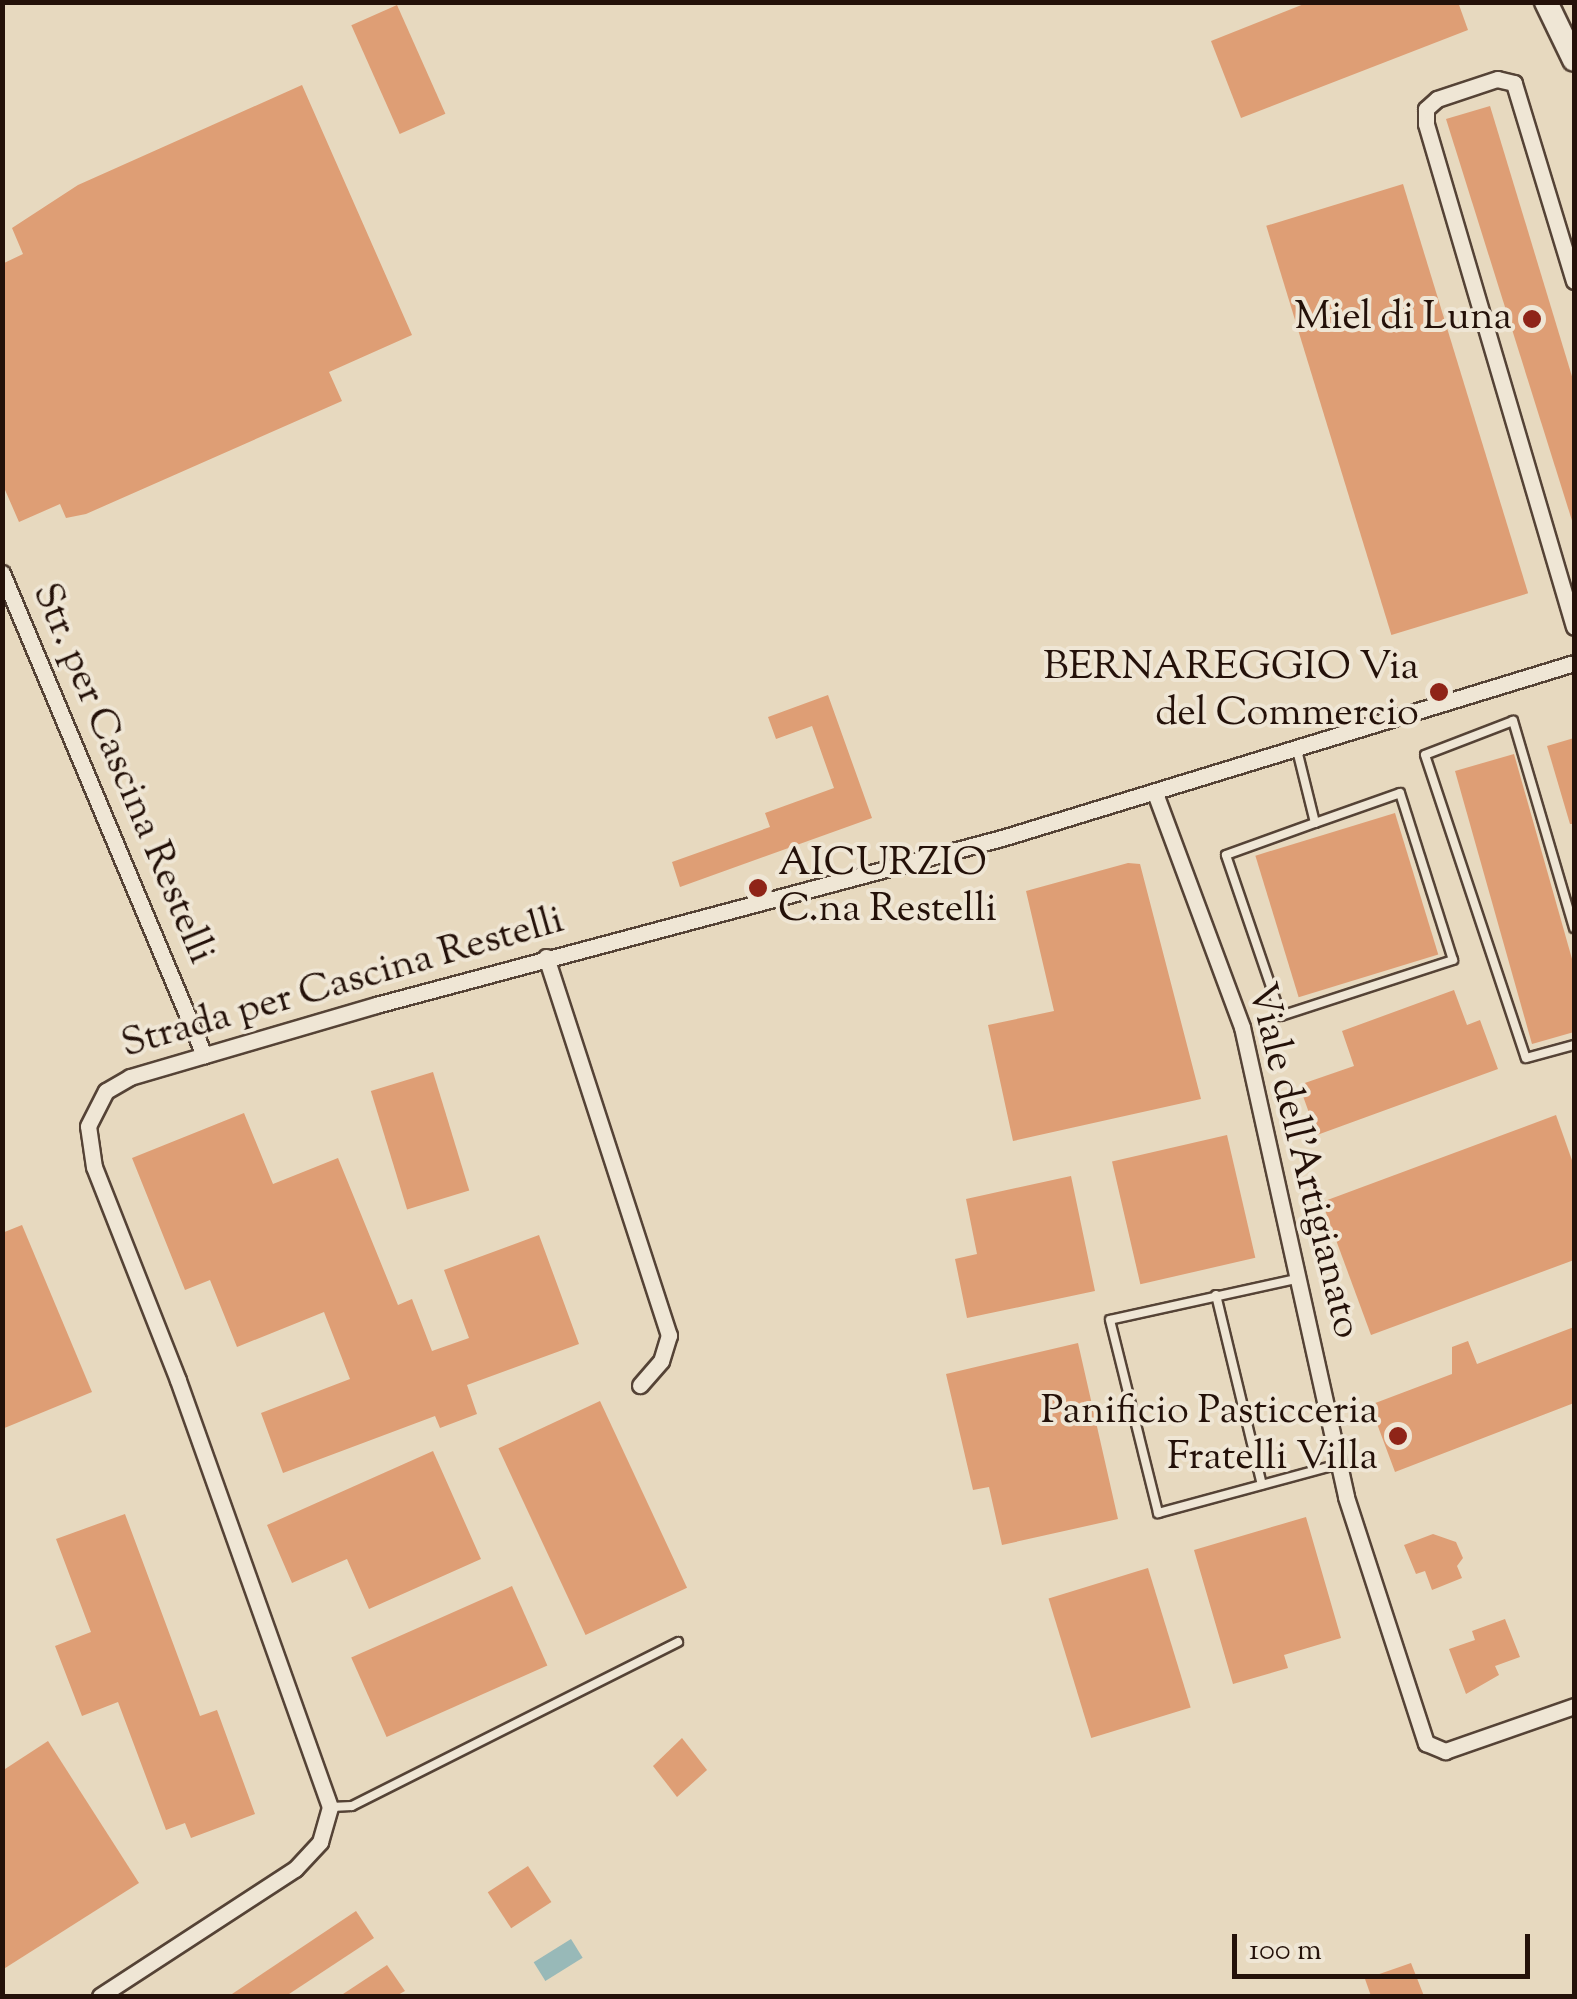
<!DOCTYPE html>
<html>
<head>
<meta charset="utf-8">
<style>
  body { margin:0 }
  #map { position:relative; width:1577px; height:1999px; overflow:hidden; background:#e7d9bf; font-family:"Sorts Mill Goudy",serif }
  div>[style] { position:absolute }
  .water>* { inset:0; background:#98b9b8; transform-origin:0 0 }
  .building>* { inset:0; background:#de9e75; transform-origin:0 0 }
  .roads { filter:drop-shadow(2px 0 #554336) drop-shadow(-2px 0 #554336) drop-shadow(0 2px #554336) drop-shadow(0 -2px #554336) }
  .lane>* { height:8px; margin:-4px; padding:0 4px; transform-origin:4px; border-radius:4px; background:#efe6d5 }
  .street>* { height:15px; margin:-7.5px; padding:0 7.5px; transform-origin:7.5px; border-radius:7.5px; background:#efe6d5 }
  .secondary>* { height:22px; margin:-11px; padding:0 11px; transform-origin:11px; border-radius:11px; background:#efe6d5 }
  .dots>* { width:28px; height:28px; translate:-50% -50%; box-sizing:border-box; border:5px solid #efe6d5; border-radius:50% }
  span { translate:-50% -50%; white-space:nowrap; text-align:center; line-height:1.15; -webkit-text-stroke:8px #efe6d5; paint-order:stroke }
  .poi-label { font-size:40px; color:#241109 }
  .right { translate:-100% -50%; text-align:right }
  .left { translate:0 -50%; text-align:left }
  .street-label { font-size:40px; color:#241109 }
  .frame { position:absolute; inset:0; border:5px solid #241109; pointer-events:none }
  .scale { position:absolute; left:1232px; top:1934px; width:298px; height:45px; box-sizing:border-box; border:5px solid #241109; border-top:0; padding-left:12px; font-size:30px; line-height:35px; white-space:nowrap; color:#241109; -webkit-text-stroke:8px #efe6d5; paint-order:stroke }
</style>
</head>
<body>
<div id="map">
  <div class="water">
    <i style="left:571px;top:1939px;width:22px;height:44px;rotate:58deg"></i>
  </div>
  <div class="building">
    <i style="clip-path:polygon(1309px 2px,1458px 2px,1468px 30px,1241px 118px,1211px 41px)"></i>
    <i style="left:397px;top:5px;width:119px;height:50px;rotate:66deg"></i>
    <i style="clip-path:polygon(302px 85px,412px 335px,329px 372px,342px 401px,86px 514px,66px 518px,60px 504px,19px 522px,2px 483px,2px 264px,23px 254px,12px 228px,78px 185px)"></i>
    <i style="clip-path:polygon(1490px 106px,1574px 383px,1574px 527px,1446px 119px)"></i>
    <i style="left:1403px;top:184px;width:428px;height:143px;rotate:73deg"></i>
    <i style="clip-path:polygon(828px 695px,872px 818px,680px 887px,672px 862px,770px 827px,765px 813px,834px 788px,812px 726px,776px 739px,768px 717px)"></i>
    <i style="clip-path:polygon(1574px 738px,1574px 824px,1570px 824px,1547px 746px)"></i>
    <i style="clip-path:polygon(1514px 754px,1574px 966px,1574px 1032px,1532px 1044px,1455px 771px)"></i>
    <i style="left:1395px;top:813px;width:148px;height:146px;rotate:73deg"></i>
    <i style="clip-path:polygon(1128px 863px,1140px 864px,1201px 1099px,1013px 1141px,988px 1025px,1054px 1011px,1026px 891px)"></i>
    <i style="clip-path:polygon(1454px 990px,1467px 1025px,1480px 1020px,1498px 1069px,1317px 1135px,1299px 1085px,1354px 1066px,1342px 1031px)"></i>
    <i style="left:433px;top:1072px;width:124px;height:65px;rotate:73deg"></i>
    <i style="clip-path:polygon(244px 1113px,273px 1184px,338px 1158px,398px 1305px,412px 1299px,432px 1351px,469px 1338px,444px 1270px,539px 1235px,579px 1344px,467px 1385px,477px 1414px,440px 1428px,435px 1416px,283px 1473px,261px 1413px,350px 1379px,324px 1312px,237px 1347px,210px 1280px,185px 1290px,132px 1158px)"></i>
    <i style="clip-path:polygon(1556px 1115px,1574px 1166px,1574px 1260px,1371px 1335px,1322px 1202px)"></i>
    <i style="left:1227px;top:1135px;width:126px;height:118px;rotate:77deg"></i>
    <i style="clip-path:polygon(1071px 1176px,1095px 1291px,967px 1318px,955px 1259px,977px 1254px,966px 1199px)"></i>
    <i style="clip-path:polygon(22px 1225px,92px 1392px,2px 1429px,2px 1233px)"></i>
    <i style="clip-path:polygon(1574px 1327px,1574px 1403px,1395px 1472px,1370px 1405px,1452px 1374px,1452px 1347px,1468px 1341px,1477px 1364px)"></i>
    <i style="clip-path:polygon(1078px 1343px,1118px 1519px,1002px 1545px,989px 1487px,973px 1490px,946px 1374px)"></i>
    <i style="left:600px;top:1401px;width:206px;height:112px;rotate:65deg"></i>
    <i style="clip-path:polygon(433px 1451px,481px 1559px,369px 1609px,347px 1559px,292px 1583px,267px 1525px)"></i>
    <i style="clip-path:polygon(125px 1514px,200px 1716px,217px 1710px,255px 1814px,191px 1838px,185px 1823px,166px 1830px,118px 1702px,82px 1716px,55px 1646px,91px 1632px,56px 1539px)"></i>
    <i style="clip-path:polygon(1306px 1517px,1341px 1638px,1284px 1655px,1288px 1668px,1233px 1684px,1194px 1550px)"></i>
    <i style="clip-path:polygon(1433px 1534px,1456px 1542px,1463px 1558px,1457px 1566px,1462px 1578px,1432px 1590px,1425px 1571px,1416px 1574px,1404px 1545px)"></i>
    <i style="left:1148px;top:1568px;width:146px;height:104px;rotate:73deg"></i>
    <i style="left:512px;top:1586px;width:87px;height:176px;rotate:66deg"></i>
    <i style="clip-path:polygon(1505px 1619px,1520px 1657px,1495px 1666px,1499px 1675px,1466px 1694px,1449px 1649px,1475px 1640px,1472px 1631px)"></i>
    <i style="clip-path:polygon(682px 1738px,707px 1770px,677px 1797px,653px 1766px)"></i>
    <i style="clip-path:polygon(48px 1741px,139px 1883px,2px 1970px,2px 1771px)"></i>
    <i style="left:528px;top:1866px;width:43px;height:48px;rotate:57deg"></i>
    <i style="clip-path:polygon(356px 1911px,374px 1938px,286px 1996px,229px 1996px)"></i>
    <i style="clip-path:polygon(1411px 1963px,1424px 1996px,1371px 1996px,1365px 1979px)"></i>
    <i style="clip-path:polygon(387px 1965px,405px 1991px,396px 1996px,340px 1996px)"></i>
  </div>
  <div class="roads">
    <div class="lane">
      <i style="left:1297px;top:750px;width:75px;rotate:76.1deg"></i>
      <i style="left:1315px;top:823px;width:90px;rotate:-19.4deg"></i>
      <i style="left:1400px;top:793px;width:175px;rotate:72.4deg"></i>
      <i style="left:1453px;top:960px;width:181px;rotate:162deg"></i>
      <i style="left:1281px;top:1016px;width:170px;rotate:-108.9deg"></i>
      <i style="left:1226px;top:855px;width:95px;rotate:-19.8deg"></i>
      <i style="left:1574px;top:928px;width:216px;rotate:-106.4deg"></i>
      <i style="left:1513px;top:721px;width:94px;rotate:158.9deg"></i>
      <i style="left:1425px;top:755px;width:319px;rotate:71.6deg"></i>
      <i style="left:1526px;top:1058px;width:50px;rotate:-15.2deg"></i>
      <i style="left:1296px;top:1279px;width:190px;rotate:167.6deg"></i>
      <i style="left:1110px;top:1320px;width:199px;rotate:76deg"></i>
      <i style="left:1158px;top:1513px;width:188px;rotate:-15.1deg"></i>
      <i style="left:1216px;top:1295px;width:195px;rotate:76.4deg"></i>
      <i style="left:331px;top:1807px;width:21px;rotate:-3deg"></i>
      <i style="left:352px;top:1806px;width:365px;rotate:-26.7deg"></i>
    </div>
    <div class="street">
      <i style="left:1574px;top:281px;width:207px;rotate:-106.9deg"></i>
      <i style="left:1514px;top:83px;width:17px;rotate:-167deg"></i>
      <i style="left:1497px;top:79px;width:63px;rotate:161.6deg"></i>
      <i style="left:1437px;top:99px;width:15px;rotate:138deg"></i>
      <i style="left:1426px;top:109px;width:15px;rotate:90deg"></i>
      <i style="left:1426px;top:124px;width:524px;rotate:73.6deg"></i>
      <i style="left:2px;top:573px;width:523px;rotate:67.26deg"></i>
      <i style="left:1155px;top:793px;width:250px;rotate:69.6deg"></i>
      <i style="left:1242px;top:1027px;width:481px;rotate:77.5deg"></i>
      <i style="left:1346px;top:1497px;width:259px;rotate:72deg"></i>
      <i style="left:1426px;top:1743px;width:21px;rotate:23deg"></i>
      <i style="left:1445px;top:1751px;width:137px;rotate:-19.2deg"></i>
      <i style="left:546px;top:957px;width:398px;rotate:72deg"></i>
      <i style="left:669px;top:1335px;width:27px;rotate:107deg"></i>
      <i style="left:661px;top:1361px;width:32px;rotate:131deg"></i>
      <i style="left:100px;top:1996px;width:233px;rotate:-33.1deg"></i>
      <i style="left:295px;top:1869px;width:37px;rotate:-47deg"></i>
      <i style="left:320px;top:1842px;width:36px;rotate:-74deg"></i>
      <i style="left:330px;top:1807px;width:453px;rotate:-109.6deg"></i>
      <i style="left:178px;top:1380px;width:229px;rotate:-111.5deg"></i>
      <i style="left:94px;top:1167px;width:41px;rotate:-98.3deg"></i>
      <i style="left:88px;top:1126px;width:39px;rotate:-63deg"></i>
      <i style="left:106px;top:1091px;width:28px;rotate:-30deg"></i>
      <i style="left:130px;top:1077px;width:256px;rotate:-16.3deg"></i>
      <i style="left:376px;top:1005px;width:648px;rotate:-14.94deg"></i>
      <i style="left:1002px;top:838px;width:598px;rotate:-17.01deg"></i>
    </div>
    <div class="secondary">
      <i style="left:1546px;top:2px;width:64px;rotate:64.2deg"></i>
    </div>
  </div>
  <div class="dots">
    <i style="left:1532px;top:319px;background:#8f2418"></i>
    <i style="left:1439px;top:692px;background:#8f2418"></i>
    <i style="left:758px;top:888px;background:#8f2418"></i>
    <i style="left:1398px;top:1436px;background:#8f2418"></i>
  </div>
  <div class="poi-label">
    <span class="right" style="left:1512px;top:319px">Miel di Luna</span>
    <span class="right" style="left:1419px;top:692px">BERNAREGGIO Via<br>del Commercio</span>
    <span class="left" style="left:778px;top:888px">AICURZIO<br>C.na Restelli</span>
    <span class="right" style="left:1378px;top:1436px">Panificio Pasticceria<br>Fratelli Villa</span>
  </div>
  <div class="street-label">
    <span style="left:122px;top:774px;rotate:67deg">Str. per Cascina Restelli</span>
    <span style="left:343px;top:984px;rotate:-16deg">Strada per Cascina Restelli</span>
    <span style="left:1302px;top:1161px;rotate:76deg">Viale dell'Artigianato</span>
  </div>
  <div class="frame"></div>
  <div class="scale">100 m</div>
</div>
</body>
</html>
